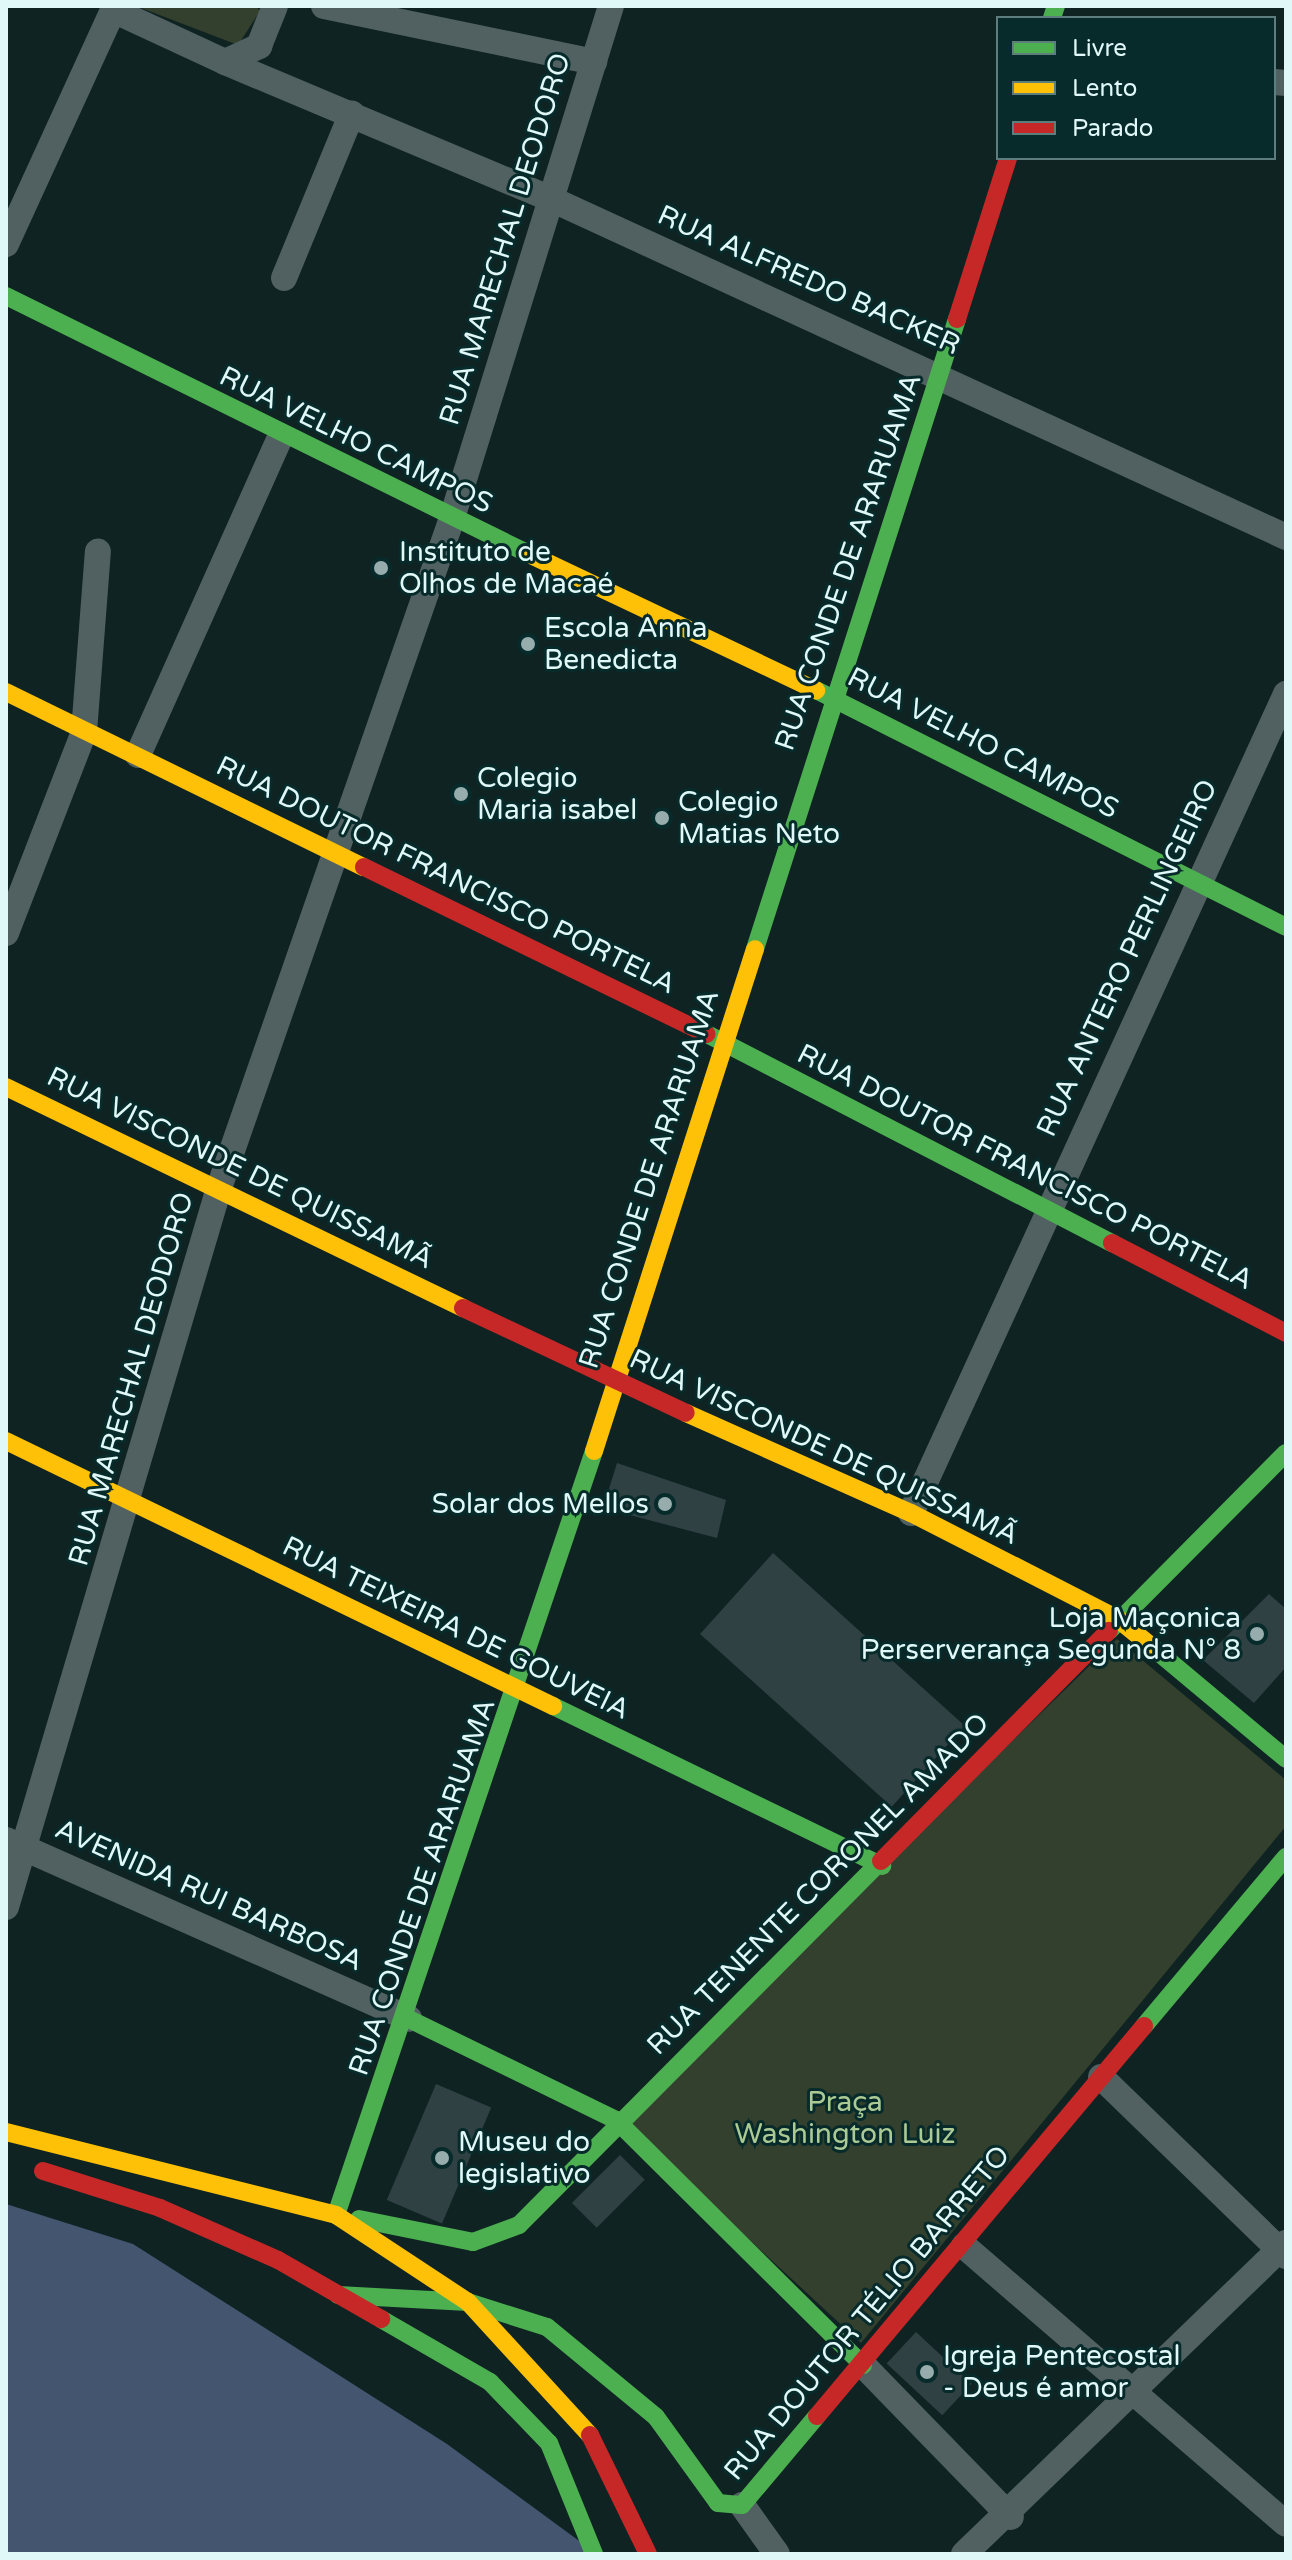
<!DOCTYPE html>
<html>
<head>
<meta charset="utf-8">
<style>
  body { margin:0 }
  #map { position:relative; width:1292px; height:2560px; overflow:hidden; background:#0f2323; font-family:"Varela Round",sans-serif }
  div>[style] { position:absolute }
  .green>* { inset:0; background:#33402e }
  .water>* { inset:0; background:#43556f }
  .building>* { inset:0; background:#304144; transform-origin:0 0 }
  .street>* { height:26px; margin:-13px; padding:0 13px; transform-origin:13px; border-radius:13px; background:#516161 }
  .fast>* { height:18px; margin:-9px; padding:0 9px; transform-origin:9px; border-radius:9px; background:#4caf50 }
  .slow>* { height:18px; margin:-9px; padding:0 9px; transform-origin:9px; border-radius:9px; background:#ffc107 }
  .jam>* { height:18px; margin:-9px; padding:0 9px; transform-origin:9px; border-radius:9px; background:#c62828 }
  .dots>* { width:22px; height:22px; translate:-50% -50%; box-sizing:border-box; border:4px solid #072b2b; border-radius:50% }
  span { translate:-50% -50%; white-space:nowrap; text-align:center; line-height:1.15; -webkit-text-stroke:6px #072b2b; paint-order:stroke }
  .street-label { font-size:28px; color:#e0f8f7 }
  .poi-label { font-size:28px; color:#e0f8f7 }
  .left { translate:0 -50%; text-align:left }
  .right { translate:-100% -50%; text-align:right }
  .park-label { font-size:28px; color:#acca94 }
  .frame { position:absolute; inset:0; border:8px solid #e0f8f7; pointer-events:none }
  .legend { position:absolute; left:996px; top:16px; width:280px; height:144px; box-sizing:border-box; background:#072b2b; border:2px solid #5e7d7d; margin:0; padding:10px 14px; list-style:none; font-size:24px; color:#e0f8f7 }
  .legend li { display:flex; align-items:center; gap:16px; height:40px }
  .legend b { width:40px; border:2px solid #5e7d7d }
</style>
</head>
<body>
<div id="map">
  <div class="green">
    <i style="clip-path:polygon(136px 6px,256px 6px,260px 11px,238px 45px)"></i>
    <i style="clip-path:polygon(1117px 1639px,1286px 1780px,1286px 1826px,861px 2343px,622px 2122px)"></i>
  </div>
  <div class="water">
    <i style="clip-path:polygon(6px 2204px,133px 2244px,447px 2444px,597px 2554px,6px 2554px)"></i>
  </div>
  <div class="building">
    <i style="clip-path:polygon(617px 1463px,726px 1500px,717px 1538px,603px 1508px)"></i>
    <i style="left:773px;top:1553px;width:258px;height:109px;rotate:42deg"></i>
    <i style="clip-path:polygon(1269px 1594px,1286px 1609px,1286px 1667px,1254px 1703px,1203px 1660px)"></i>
    <i style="left:436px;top:2084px;width:60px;height:126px;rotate:23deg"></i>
    <i style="left:620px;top:2155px;width:35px;height:68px;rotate:45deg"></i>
    <i style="left:916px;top:2332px;width:76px;height:43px;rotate:43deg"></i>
  </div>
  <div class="street">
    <i style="left:324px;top:6px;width:276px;rotate:11.7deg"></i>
    <i style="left:113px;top:10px;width:123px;rotate:24.9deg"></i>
    <i style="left:225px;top:62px;width:38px;rotate:-25deg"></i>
    <i style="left:259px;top:46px;width:43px;rotate:-68.2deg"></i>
    <i style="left:225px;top:62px;width:351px;rotate:22.8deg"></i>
    <i style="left:549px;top:198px;width:811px;rotate:24.7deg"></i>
    <i style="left:1274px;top:82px;width:12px;rotate:5deg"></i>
    <i style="left:6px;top:244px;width:262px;rotate:-65.4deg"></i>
    <i style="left:284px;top:278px;width:178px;rotate:-67.6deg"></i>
    <i style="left:138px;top:755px;width:348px;rotate:-65.9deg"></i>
    <i style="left:6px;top:933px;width:216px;rotate:-68.8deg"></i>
    <i style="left:84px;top:732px;width:181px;rotate:-85.6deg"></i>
    <i style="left:911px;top:1513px;width:901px;rotate:-65.4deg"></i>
    <i style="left:6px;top:1840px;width:441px;rotate:23.9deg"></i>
    <i style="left:6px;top:1907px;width:750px;rotate:-73.5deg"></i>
    <i style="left:219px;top:1188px;width:709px;rotate:-70.82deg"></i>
    <i style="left:452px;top:518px;width:536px;rotate:-72.75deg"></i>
    <i style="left:1101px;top:2077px;width:257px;rotate:44.1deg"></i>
    <i style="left:964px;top:2246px;width:425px;rotate:40.8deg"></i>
    <i style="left:863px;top:2365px;width:212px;rotate:45.8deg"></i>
    <i style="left:742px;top:2505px;width:60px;rotate:54.5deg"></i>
    <i style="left:964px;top:2554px;width:448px;rotate:-44deg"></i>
  </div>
  <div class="fast">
    <i style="left:1052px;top:18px;width:13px;rotate:-72deg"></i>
    <i style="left:6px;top:296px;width:583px;rotate:26.26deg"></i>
    <i style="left:816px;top:690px;width:526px;rotate:26.76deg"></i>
    <i style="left:755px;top:949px;width:662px;rotate:-72.22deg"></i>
    <i style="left:707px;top:1034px;width:456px;rotate:27.3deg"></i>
    <i style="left:1109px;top:1631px;width:251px;rotate:-45.2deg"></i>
    <i style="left:1151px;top:1646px;width:176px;rotate:39.9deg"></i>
    <i style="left:553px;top:1706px;width:366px;rotate:25.9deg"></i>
    <i style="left:409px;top:2019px;width:230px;rotate:26deg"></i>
    <i style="left:616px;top:2120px;width:348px;rotate:44.8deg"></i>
    <i style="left:1144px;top:2026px;width:221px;rotate:-50deg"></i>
    <i style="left:336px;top:2215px;width:806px;rotate:-71.34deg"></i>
    <i style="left:359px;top:2219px;width:116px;rotate:11.4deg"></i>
    <i style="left:473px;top:2242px;width:49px;rotate:-20.3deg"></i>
    <i style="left:519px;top:2225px;width:513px;rotate:-45.16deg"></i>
    <i style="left:338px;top:2295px;width:130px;rotate:3.1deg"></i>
    <i style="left:468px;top:2302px;width:83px;rotate:17.6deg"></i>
    <i style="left:547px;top:2327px;width:141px;rotate:39.5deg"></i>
    <i style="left:656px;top:2417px;width:106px;rotate:54.2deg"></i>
    <i style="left:718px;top:2503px;width:24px;rotate:5deg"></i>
    <i style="left:742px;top:2505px;width:116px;rotate:-49.9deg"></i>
    <i style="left:381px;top:2319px;width:126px;rotate:30deg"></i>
    <i style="left:490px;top:2382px;width:85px;rotate:46deg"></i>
    <i style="left:549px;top:2443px;width:120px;rotate:67.9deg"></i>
  </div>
  <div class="slow">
    <i style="left:529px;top:554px;width:318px;rotate:25.4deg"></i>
    <i style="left:6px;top:692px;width:398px;rotate:26.1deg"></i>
    <i style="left:6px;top:1087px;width:508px;rotate:25.81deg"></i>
    <i style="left:686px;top:1413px;width:246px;rotate:24deg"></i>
    <i style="left:911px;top:1513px;width:233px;rotate:27.1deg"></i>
    <i style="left:1118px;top:1619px;width:43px;rotate:39.3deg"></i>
    <i style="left:6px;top:1441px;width:608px;rotate:25.85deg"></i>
    <i style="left:594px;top:1451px;width:527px;rotate:-72.22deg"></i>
    <i style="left:6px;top:2132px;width:340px;rotate:14.1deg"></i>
    <i style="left:336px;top:2215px;width:158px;rotate:33.4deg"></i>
    <i style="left:468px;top:2302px;width:180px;rotate:47.5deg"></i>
  </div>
  <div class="jam">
    <i style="left:957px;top:319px;width:169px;rotate:-72.4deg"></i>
    <i style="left:364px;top:867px;width:381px;rotate:26deg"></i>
    <i style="left:1112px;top:1243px;width:196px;rotate:27.3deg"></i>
    <i style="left:463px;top:1308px;width:246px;rotate:25.2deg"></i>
    <i style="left:881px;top:1861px;width:324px;rotate:-45.3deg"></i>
    <i style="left:43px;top:2171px;width:123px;rotate:17.5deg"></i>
    <i style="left:160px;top:2208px;width:129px;rotate:23.8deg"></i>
    <i style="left:278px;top:2260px;width:119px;rotate:29.8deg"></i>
    <i style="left:817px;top:2416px;width:509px;rotate:-50.02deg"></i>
    <i style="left:590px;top:2435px;width:132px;rotate:64deg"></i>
  </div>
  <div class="dots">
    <i style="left:381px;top:568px;background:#97adad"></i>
    <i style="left:528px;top:644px;background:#97adad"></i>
    <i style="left:461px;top:794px;background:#97adad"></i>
    <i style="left:662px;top:818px;background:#97adad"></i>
    <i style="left:665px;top:1504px;background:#97adad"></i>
    <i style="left:1257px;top:1634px;background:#97adad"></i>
    <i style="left:442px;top:2158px;background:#97adad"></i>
    <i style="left:927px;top:2372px;background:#97adad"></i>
  </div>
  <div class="street-label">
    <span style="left:505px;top:239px;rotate:-73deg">RUA MARECHAL DEODORO</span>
    <span style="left:809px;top:280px;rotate:24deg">RUA ALFREDO BACKER</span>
    <span style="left:356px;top:440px;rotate:26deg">RUA VELHO CAMPOS</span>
    <span style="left:848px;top:562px;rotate:-71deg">RUA CONDE DE ARARUAMA</span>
    <span style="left:983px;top:743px;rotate:27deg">RUA VELHO CAMPOS</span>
    <span style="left:446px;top:875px;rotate:26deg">RUA DOUTOR FRANCISCO PORTELA</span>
    <span style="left:1127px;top:958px;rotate:-65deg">RUA ANTERO PERLINGEIRO</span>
    <span style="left:1025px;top:1167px;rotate:27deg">RUA DOUTOR FRANCISCO PORTELA</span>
    <span style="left:240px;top:1168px;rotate:26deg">RUA VISCONDE DE QUISSAMÃ</span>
    <span style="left:649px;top:1179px;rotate:-72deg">RUA CONDE DE ARARUAMA</span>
    <span style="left:131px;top:1379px;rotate:-74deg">RUA MARECHAL DEODORO</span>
    <span style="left:824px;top:1447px;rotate:25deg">RUA VISCONDE DE QUISSAMÃ</span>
    <span style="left:456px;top:1628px;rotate:26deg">RUA TEIXEIRA DE GOUVEIA</span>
    <span style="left:818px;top:1884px;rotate:-45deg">RUA TENENTE CORONEL AMADO</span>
    <span style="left:422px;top:1887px;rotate:-71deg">RUA CONDE DE ARARUAMA</span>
    <span style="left:209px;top:1895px;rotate:24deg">AVENIDA RUI BARBOSA</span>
    <span style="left:867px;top:2313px;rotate:-50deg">RUA DOUTOR TÉLIO BARRETO</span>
  </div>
  <div class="poi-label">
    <span class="left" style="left:399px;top:568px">Instituto de<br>Olhos de Macaé</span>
    <span class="left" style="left:544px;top:644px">Escola Anna<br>Benedicta</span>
    <span class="left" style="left:477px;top:794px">Colegio<br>Maria isabel</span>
    <span class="left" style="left:678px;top:818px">Colegio<br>Matias Neto</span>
    <span class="right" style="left:649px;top:1504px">Solar dos Mellos</span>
    <span class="right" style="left:1241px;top:1634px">Loja Maçonica<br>Perserverança Segunda N° 8</span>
    <span class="left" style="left:458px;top:2158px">Museu do<br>legislativo</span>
    <span class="left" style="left:943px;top:2372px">Igreja Pentecostal<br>- Deus é amor</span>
  </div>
  <div class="park-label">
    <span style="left:845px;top:2118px">Praça<br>Washington Luiz</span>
  </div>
  <div class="frame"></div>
  <ul class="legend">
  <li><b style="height:10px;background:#4caf50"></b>Livre</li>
  <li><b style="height:10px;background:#ffc107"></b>Lento</li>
  <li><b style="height:10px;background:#c62828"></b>Parado</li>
  </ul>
</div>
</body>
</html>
